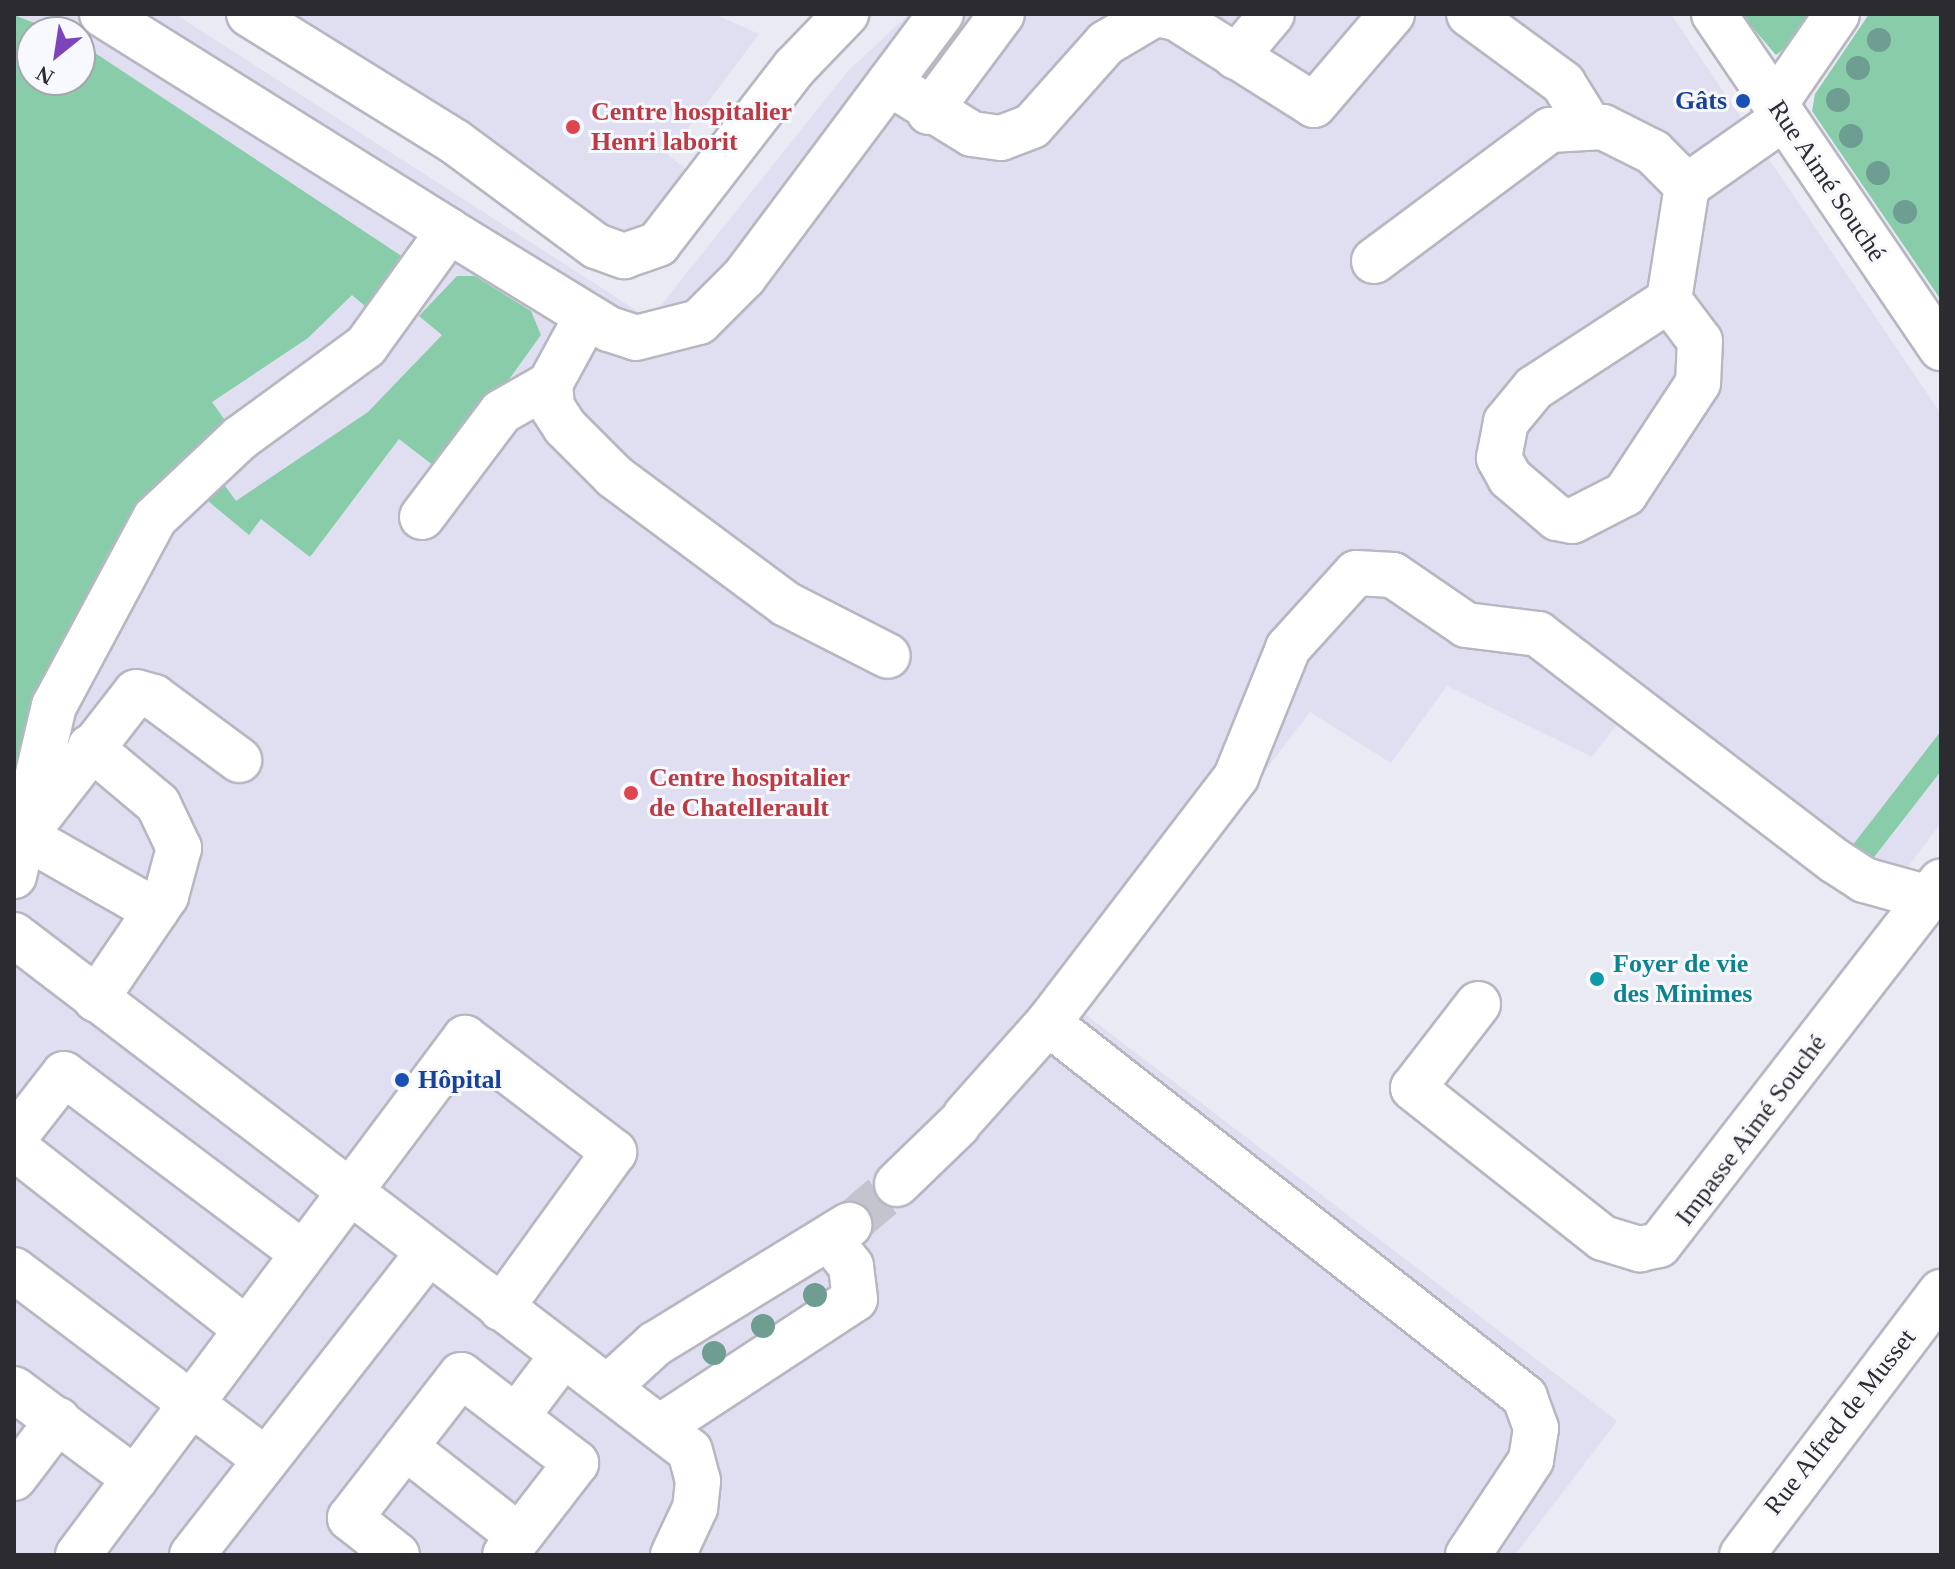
<!DOCTYPE html>
<html>
<head>
<meta charset="utf-8">
<style>
  body { margin:0 }
  #map { position:relative; width:1955px; height:1569px; overflow:hidden; background:#eaeaf5; font-family:Georgia,serif }
  div>[style] { position:absolute }
  .built>* { inset:0; background:#dfdff1 }
  .green>* { inset:0; background:#89cca9 }
  .minor-tunnel>* { height:44px; margin-top:-22px; transform-origin:0; background:repeating-linear-gradient(90deg,#c4c4ce 0 44px,transparent 0 66px) }
  .roads { filter:drop-shadow(2px 0 #b7b7c2) drop-shadow(-2px 0 #b7b7c2) drop-shadow(0 2px #b7b7c2) drop-shadow(0 -2px #b7b7c2) }
  .minor>* { height:44px; margin:-22px; padding:0 22px; transform-origin:22px; border-radius:22px; background:#fff }
  .trees>* { width:24px; height:24px; margin:-12px; border-radius:50%; background:#6d9e91 }
  .dots>* { width:22px; height:22px; translate:-50% -50%; box-sizing:border-box; border:4px solid #f8f8ff; border-radius:50% }
  span { translate:-50% -50%; white-space:nowrap; text-align:center; line-height:1.15; -webkit-text-stroke:6px #f8f8ff; paint-order:stroke }
  .transit-label { font-size:26px; color:#164399; font-weight:700 }
  .right { translate:-100% -50%; text-align:right }
  .left { translate:0 -50%; text-align:left }
  .health-label { font-size:26px; color:#be3a42; font-weight:700 }
  .street-label { font-size:26px; color:#2c2c30 }
  .culture-label { font-size:26px; color:#0d838f; font-weight:700 }
  .frame { position:absolute; inset:0; border:16px solid #2c2c30; pointer-events:none }
  .north { position:absolute; left:16px; top:16px; width:80px; height:80px; box-sizing:border-box; background:#f8f8ff; border:2px solid #a6a6ac; border-radius:50%; rotate:210deg; font-size:22px; font-weight:700; line-height:32px; text-align:center; color:#2c2c30 }
  .north::after { content:''; display:block; margin:auto; width:28px; height:36px; background:#7e45bb; clip-path:polygon(50% 0,100% 100%,50% 72%,0 100%) }
</style>
</head>
<body>
<div id="map">
  <div class="built">
    <i style="clip-path:polygon(evenodd,14px 14px,175px 14px,650px 319px,848px 71px,909px 14px,1671px 14px,1941px 414px,1941px 823px,1876px 909px,1820px 879px,1618px 723px,1592px 757px,1447px 686px,1391px 763px,1310px 712px,1081px 1011px,1617px 1421px,1515px 1555px,14px 1555px,14px 14px,32px 32px,80px 32px,80px 80px,32px 80px,32px 32px)"></i>
    <i style="clip-path:polygon(293px 14px,714px 14px,759px 34px,668px 155px,691px 173px,656px 221px,629px 242px)"></i>
  </div>
  <div class="green">
    <i style="clip-path:polygon(1741px 14px,1804px 14px,1817px 23px,1776px 55px)"></i>
    <i style="clip-path:polygon(1869px 14px,1941px 14px,1941px 300px,1812px 111px,1815px 94px)"></i>
    <i style="clip-path:polygon(14px 15px,58px 32px,32px 32px,32px 80px,80px 80px,80px 43px,406px 259px,372px 312px,352px 295px,308px 338px,212px 402px,229px 426px,140px 510px,109px 551px,42px 681px,14px 775px)"></i>
    <i style="clip-path:polygon(457px 276px,475px 276px,531px 311px,541px 335px,430px 489px,434px 466px,399px 439px,310px 557px,261px 519px,249px 535px,208px 501px,204px 495px,220px 479px,236px 501px,368px 412px,442px 335px,419px 316px)"></i>
    <i style="clip-path:polygon(1941px 731px,1941px 771px,1871px 861px,1852px 846px)"></i>
  </div>
  <div class="minor-tunnel">
    <i style="left:849px;top:1225px;width:63px;rotate:-40.5deg"></i>
  </div>
  <div class="roads">
    <div class="minor">
      <i style="left:102px;top:14px;width:409px;rotate:32deg"></i>
      <i style="left:249px;top:14px;width:241px;rotate:31.8deg"></i>
      <i style="left:454px;top:141px;width:177px;rotate:36.5deg"></i>
      <i style="left:596px;top:246px;width:30px;rotate:20deg"></i>
      <i style="left:624px;top:256px;width:36px;rotate:-19deg"></i>
      <i style="left:658px;top:244px;width:224px;rotate:-52.3deg"></i>
      <i style="left:795px;top:67px;width:74px;rotate:-46.1deg"></i>
      <i style="left:1469px;top:14px;width:117px;rotate:36.3deg"></i>
      <i style="left:1563px;top:83px;width:49px;rotate:58.2deg"></i>
      <i style="left:1714px;top:14px;width:404px;rotate:55.8deg"></i>
      <i style="left:1236px;top:57px;width:56px;rotate:-50.1deg"></i>
      <i style="left:889px;top:83px;width:97px;rotate:31.6deg"></i>
      <i style="left:972px;top:134px;width:29px;rotate:8deg"></i>
      <i style="left:1001px;top:138px;width:33px;rotate:-21deg"></i>
      <i style="left:1032px;top:126px;width:111px;rotate:-48.3deg"></i>
      <i style="left:1106px;top:43px;width:57px;rotate:-30.6deg"></i>
      <i style="left:1155px;top:14px;width:21px;rotate:11deg"></i>
      <i style="left:1176px;top:18px;width:163px;rotate:32.2deg"></i>
      <i style="left:1314px;top:105px;width:120px;rotate:-49.4deg"></i>
      <i style="left:1775px;top:104px;width:109px;rotate:-55.4deg"></i>
      <i style="left:929px;top:112px;width:122px;rotate:-53.3deg"></i>
      <i style="left:1687px;top:186px;width:118px;rotate:-35deg"></i>
      <i style="left:1374px;top:261px;width:219px;rotate:-36.7deg"></i>
      <i style="left:1550px;top:130px;width:53px;rotate:-3.2deg"></i>
      <i style="left:1603px;top:127px;width:56px;rotate:26.6deg"></i>
      <i style="left:1653px;top:152px;width:48px;rotate:45deg"></i>
      <i style="left:1687px;top:186px;width:115px;rotate:99deg"></i>
      <i style="left:1669px;top:300px;width:51px;rotate:52.9deg"></i>
      <i style="left:1700px;top:341px;width:42px;rotate:92.7deg"></i>
      <i style="left:1698px;top:383px;width:133px;rotate:123.3deg"></i>
      <i style="left:1625px;top:494px;width:59px;rotate:153deg"></i>
      <i style="left:1572px;top:521px;width:15px;rotate:-169deg"></i>
      <i style="left:1557px;top:518px;width:62px;rotate:-139.6deg"></i>
      <i style="left:1510px;top:478px;width:23px;rotate:-119deg"></i>
      <i style="left:1499px;top:458px;width:37px;rotate:-79deg"></i>
      <i style="left:1506px;top:422px;width:44px;rotate:-50.5deg"></i>
      <i style="left:1534px;top:388px;width:161px;rotate:-33.1deg"></i>
      <i style="left:550px;top:384px;width:23px;rotate:85deg"></i>
      <i style="left:552px;top:407px;width:24px;rotate:57deg"></i>
      <i style="left:565px;top:427px;width:71px;rotate:45deg"></i>
      <i style="left:615px;top:477px;width:213px;rotate:36.6deg"></i>
      <i style="left:786px;top:604px;width:114px;rotate:27deg"></i>
      <i style="left:422px;top:517px;width:131px;rotate:-53deg"></i>
      <i style="left:501px;top:412px;width:56px;rotate:-29.7deg"></i>
      <i style="left:550px;top:384px;width:75px;rotate:-61.4deg"></i>
      <i style="left:90px;top:747px;width:89px;rotate:40deg"></i>
      <i style="left:158px;top:804px;width:49px;rotate:64.5deg"></i>
      <i style="left:179px;top:848px;width:50px;rotate:105.2deg"></i>
      <i style="left:166px;top:896px;width:125px;rotate:124.2deg"></i>
      <i style="left:14px;top:876px;width:175px;rotate:-76.8deg"></i>
      <i style="left:54px;top:706px;width:213px;rotate:-61.8deg"></i>
      <i style="left:155px;top:518px;width:117px;rotate:-43.3deg"></i>
      <i style="left:240px;top:438px;width:156px;rotate:-36.1deg"></i>
      <i style="left:366px;top:346px;width:142px;rotate:-54.2deg"></i>
      <i style="left:449px;top:231px;width:188px;rotate:31.5deg"></i>
      <i style="left:609px;top:329px;width:28px;rotate:18deg"></i>
      <i style="left:636px;top:338px;width:65px;rotate:-14.3deg"></i>
      <i style="left:699px;top:322px;width:64px;rotate:-45deg"></i>
      <i style="left:744px;top:277px;width:329px;rotate:-53.2deg"></i>
      <i style="left:156px;top:911px;width:152px;rotate:-150.4deg"></i>
      <i style="left:24px;top:836px;width:182px;rotate:-52.1deg"></i>
      <i style="left:136px;top:692px;width:19px;rotate:16deg"></i>
      <i style="left:154px;top:697px;width:106px;rotate:36.5deg"></i>
      <i style="left:14px;top:935px;width:850px;rotate:37.35deg"></i>
      <i style="left:690px;top:1451px;width:31px;rotate:75deg"></i>
      <i style="left:698px;top:1481px;width:27px;rotate:96deg"></i>
      <i style="left:695px;top:1508px;width:52px;rotate:115.1deg"></i>
      <i style="left:1478px;top:1004px;width:106px;rotate:127.7deg"></i>
      <i style="left:1413px;top:1088px;width:242px;rotate:38.3deg"></i>
      <i style="left:1603px;top:1238px;width:39px;rotate:17deg"></i>
      <i style="left:1640px;top:1249px;width:19px;rotate:-12deg"></i>
      <i style="left:1659px;top:1245px;width:460px;rotate:-52.2deg"></i>
      <i style="left:965px;top:1116px;width:125px;rotate:-48.3deg"></i>
      <i style="left:14px;top:1138px;width:81px;rotate:-52deg"></i>
      <i style="left:64px;top:1074px;width:298px;rotate:36.9deg"></i>
      <i style="left:14px;top:1147px;width:295px;rotate:38.1deg"></i>
      <i style="left:897px;top:1184px;width:85px;rotate:-44deg"></i>
      <i style="left:14px;top:1270px;width:314px;rotate:37deg"></i>
      <i style="left:608px;top:1387px;width:64px;rotate:-42.5deg"></i>
      <i style="left:655px;top:1344px;width:228px;rotate:-31.5deg"></i>
      <i style="left:14px;top:1389px;width:151px;rotate:36.6deg"></i>
      <i style="left:517px;top:1416px;width:76px;rotate:-53deg"></i>
      <i style="left:660px;top:1427px;width:233px;rotate:-33.3deg"></i>
      <i style="left:855px;top:1299px;width:33px;rotate:-97deg"></i>
      <i style="left:851px;top:1266px;width:33px;rotate:-129deg"></i>
      <i style="left:405px;top:1447px;width:145px;rotate:38deg"></i>
      <i style="left:14px;top:1478px;width:73px;rotate:-52.8deg"></i>
      <i style="left:78px;top:1555px;width:646px;rotate:-53.18deg"></i>
      <i style="left:465px;top:1038px;width:188px;rotate:37.4deg"></i>
      <i style="left:614px;top:1152px;width:193px;rotate:125.9deg"></i>
      <i style="left:192px;top:1555px;width:382px;rotate:-52deg"></i>
      <i style="left:397px;top:1555px;width:60px;rotate:-141.8deg"></i>
      <i style="left:350px;top:1518px;width:181px;rotate:-52.2deg"></i>
      <i style="left:461px;top:1375px;width:145px;rotate:37.4deg"></i>
      <i style="left:576px;top:1463px;width:116px;rotate:127.7deg"></i>
      <i style="left:1468px;top:1555px;width:114px;rotate:-56.4deg"></i>
      <i style="left:1531px;top:1460px;width:32px;rotate:-81deg"></i>
      <i style="left:1536px;top:1428px;width:33px;rotate:-110deg"></i>
      <i style="left:1525px;top:1397px;width:606px;rotate:-141.9deg"></i>
      <i style="left:1048px;top:1023px;width:310px;rotate:-52.6deg"></i>
      <i style="left:1236px;top:777px;width:139px;rotate:-68deg"></i>
      <i style="left:1288px;top:648px;width:101px;rotate:-47.8deg"></i>
      <i style="left:1356px;top:573px;width:37px;rotate:3deg"></i>
      <i style="left:1393px;top:575px;width:88px;rotate:34.4deg"></i>
      <i style="left:1466px;top:625px;width:73px;rotate:7.1deg"></i>
      <i style="left:1538px;top:634px;width:374px;rotate:37.4deg"></i>
      <i style="left:1835px;top:861px;width:35px;rotate:33deg"></i>
      <i style="left:1864px;top:880px;width:67px;rotate:15.5deg"></i>
      <i style="left:1742px;top:1555px;width:330px;rotate:-52.9deg"></i>
    </div>
  </div>
  <div class="trees">
    <i style="left:1879px;top:40px"></i>
    <i style="left:1858px;top:68px"></i>
    <i style="left:1838px;top:100px"></i>
    <i style="left:1851px;top:136px"></i>
    <i style="left:1878px;top:173px"></i>
    <i style="left:1905px;top:212px"></i>
    <i style="left:815px;top:1295px"></i>
    <i style="left:763px;top:1326px"></i>
    <i style="left:714px;top:1353px"></i>
  </div>
  <div class="dots">
    <i style="left:1743px;top:101px;background:#1a4fb4"></i>
    <i style="left:573px;top:127px;background:#e0444e"></i>
    <i style="left:631px;top:793px;background:#e0444e"></i>
    <i style="left:1597px;top:979px;background:#0f9aa8"></i>
    <i style="left:402px;top:1080px;background:#1a4fb4"></i>
  </div>
  <div class="transit-label">
    <span class="right" style="left:1727px;top:101px">Gâts</span>
    <span class="left" style="left:418px;top:1080px">Hôpital</span>
  </div>
  <div class="health-label">
    <span class="left" style="left:591px;top:127px">Centre hospitalier<br>Henri laborit</span>
    <span class="left" style="left:649px;top:793px">Centre hospitalier<br>de Chatellerault</span>
  </div>
  <div class="street-label">
    <span style="left:1827px;top:181px;rotate:56deg">Rue Aimé Souché</span>
    <span style="left:1751px;top:1130px;rotate:-53deg">Impasse Aimé Souché</span>
    <span style="left:1840px;top:1422px;rotate:-52deg">Rue Alfred de Musset</span>
  </div>
  <div class="culture-label">
    <span class="left" style="left:1613px;top:979px">Foyer de vie<br>des Minimes</span>
  </div>
  <div class="frame"></div>
  <div class="north">N</div>
</div>
</body>
</html>
